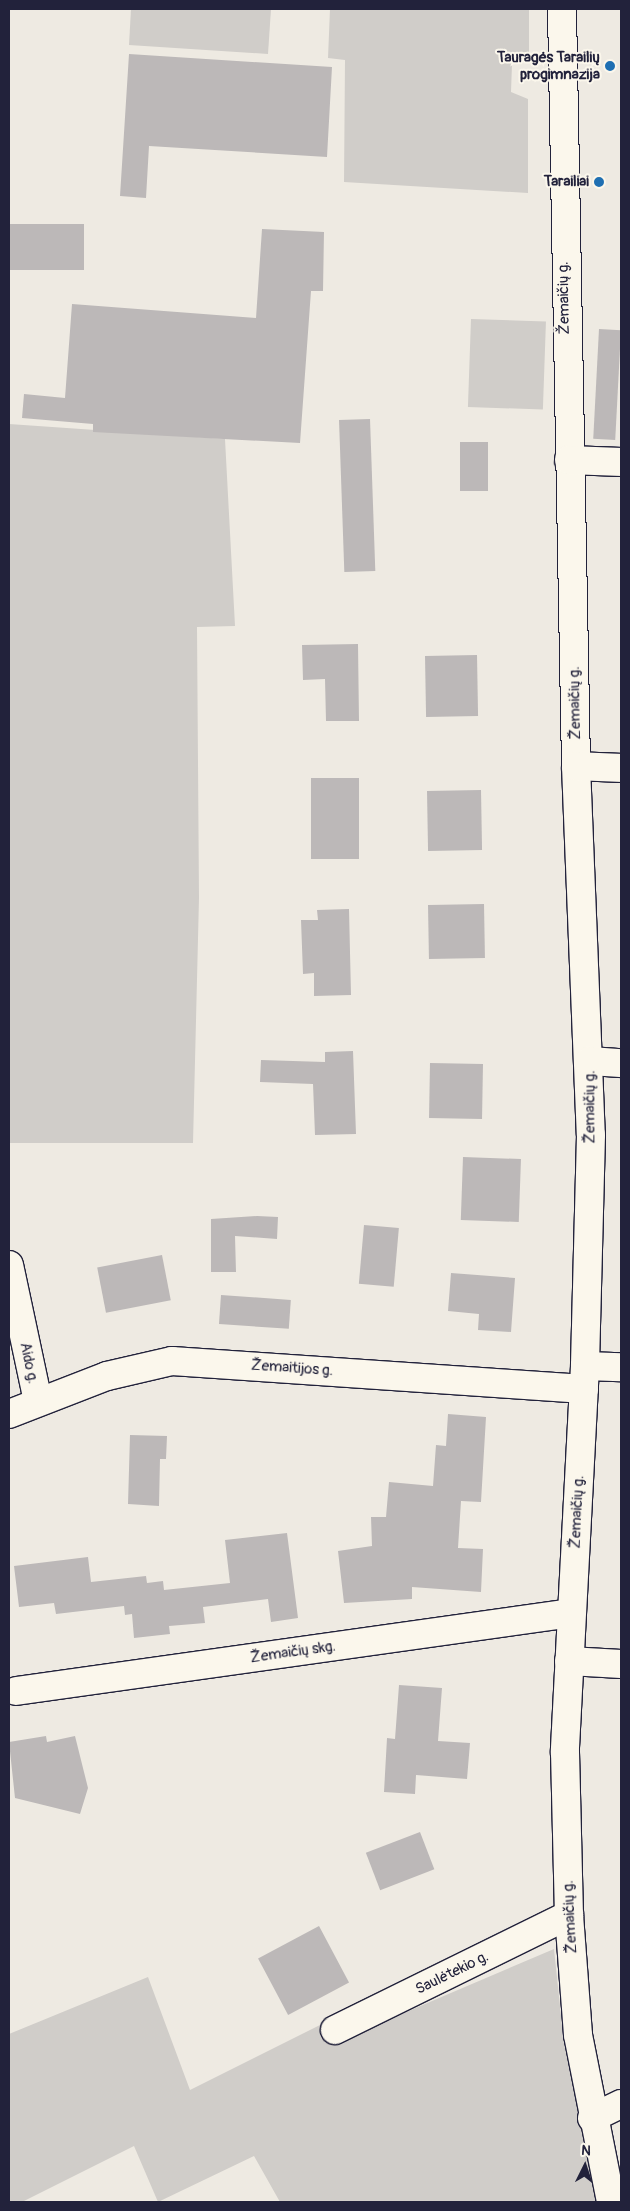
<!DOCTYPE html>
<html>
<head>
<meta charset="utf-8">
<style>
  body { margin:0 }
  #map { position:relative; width:630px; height:2211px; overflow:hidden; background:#eeeae2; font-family:Pangolin,sans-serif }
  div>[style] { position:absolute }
  .green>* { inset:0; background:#d0cdc9; transform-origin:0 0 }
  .building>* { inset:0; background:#bcb8b8; transform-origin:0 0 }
  .roads { filter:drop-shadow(1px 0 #22223b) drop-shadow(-1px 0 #22223b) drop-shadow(0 1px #22223b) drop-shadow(0 -1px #22223b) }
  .minor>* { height:28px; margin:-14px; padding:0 14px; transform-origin:14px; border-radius:14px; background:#fbf7ec }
  .dots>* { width:14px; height:14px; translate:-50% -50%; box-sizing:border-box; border:2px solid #fbf7ec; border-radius:50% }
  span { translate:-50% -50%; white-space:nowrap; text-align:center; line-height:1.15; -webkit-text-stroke:4px #fbf7ec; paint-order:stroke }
  .poi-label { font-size:15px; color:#22223b; font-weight:700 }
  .right { translate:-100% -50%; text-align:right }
  .street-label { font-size:15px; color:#22223b }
  .frame { position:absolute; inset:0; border:10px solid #22223b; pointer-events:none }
  .north { position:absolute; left:560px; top:2141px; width:50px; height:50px; -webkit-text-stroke:4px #fbf7ec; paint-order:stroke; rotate:4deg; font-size:14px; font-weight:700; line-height:20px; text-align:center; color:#22223b }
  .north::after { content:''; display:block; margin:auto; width:18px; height:22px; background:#22223b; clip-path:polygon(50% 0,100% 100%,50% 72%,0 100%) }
</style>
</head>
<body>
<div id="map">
  <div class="green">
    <i style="clip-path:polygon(131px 9px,271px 9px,268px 54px,129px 45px)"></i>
    <i style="clip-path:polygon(330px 9px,529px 9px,529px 55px,512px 64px,511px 92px,528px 99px,528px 193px,344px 182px,345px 60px,328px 58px)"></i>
    <i style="left:471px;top:319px;width:75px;height:88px;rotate:2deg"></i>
    <i style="clip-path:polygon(9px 424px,225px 439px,235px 626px,197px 627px,199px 898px,193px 1143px,9px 1143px)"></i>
    <i style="clip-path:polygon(554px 1949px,564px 2044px,598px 2202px,280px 2202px,254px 2156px,158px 2202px,134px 2146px,22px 2202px,9px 2202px,9px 2034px,148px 1977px,190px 2090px,326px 2022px,336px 2042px)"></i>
  </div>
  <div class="building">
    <i style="clip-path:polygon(129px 54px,332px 67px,327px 157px,149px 146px,146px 198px,120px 196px)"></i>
    <i style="left:9px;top:224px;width:75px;height:46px"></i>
    <i style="clip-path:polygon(262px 229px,324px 232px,323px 291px,311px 291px,300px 443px,93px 432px,93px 424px,22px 418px,24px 394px,65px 398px,72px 304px,256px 318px)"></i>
    <i style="left:599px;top:329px;width:22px;height:110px;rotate:3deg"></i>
    <i style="left:370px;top:419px;width:152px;height:31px;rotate:88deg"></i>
    <i style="left:460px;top:442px;width:28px;height:49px"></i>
    <i style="clip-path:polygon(358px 644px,359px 721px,326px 721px,325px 679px,303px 680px,302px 645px)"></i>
    <i style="left:477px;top:655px;width:61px;height:52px;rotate:89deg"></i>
    <i style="left:311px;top:778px;width:48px;height:81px"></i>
    <i style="left:481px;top:790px;width:60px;height:54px;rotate:89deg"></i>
    <i style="left:484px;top:904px;width:54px;height:56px;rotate:89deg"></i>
    <i style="clip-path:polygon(349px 909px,351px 995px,314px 996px,314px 973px,303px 974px,301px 920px,318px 920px,317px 910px)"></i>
    <i style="clip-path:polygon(353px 1051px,356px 1134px,315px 1135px,313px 1084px,260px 1082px,261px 1060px,325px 1062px,325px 1052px)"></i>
    <i style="left:430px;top:1063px;width:53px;height:55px;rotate:1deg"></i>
    <i style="left:463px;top:1157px;width:58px;height:63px;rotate:2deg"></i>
    <i style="clip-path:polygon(257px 1216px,278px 1217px,277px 1239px,235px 1236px,236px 1272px,211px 1272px,211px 1219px)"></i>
    <i style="left:364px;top:1225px;width:35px;height:59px;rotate:5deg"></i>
    <i style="left:162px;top:1255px;width:46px;height:66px;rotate:79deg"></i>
    <i style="clip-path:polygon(451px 1273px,515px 1278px,511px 1332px,478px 1330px,479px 1314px,448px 1311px)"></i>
    <i style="left:221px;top:1295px;width:70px;height:29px;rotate:4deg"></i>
    <i style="clip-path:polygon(448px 1414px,486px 1417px,481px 1502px,461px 1501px,458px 1548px,483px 1549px,481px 1592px,412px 1587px,412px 1599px,344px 1603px,338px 1551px,372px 1546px,371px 1517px,386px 1517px,389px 1482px,433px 1486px,436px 1445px,446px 1446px)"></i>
    <i style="clip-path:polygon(130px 1435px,167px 1436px,166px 1459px,160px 1459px,159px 1506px,128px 1504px)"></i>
    <i style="clip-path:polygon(287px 1533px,298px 1618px,271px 1622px,268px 1599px,203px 1607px,205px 1623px,169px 1626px,170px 1634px,134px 1638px,132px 1614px,125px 1615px,124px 1606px,56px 1614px,54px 1603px,19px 1607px,14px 1566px,88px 1557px,91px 1582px,146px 1576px,147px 1583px,163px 1581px,164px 1590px,230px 1583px,225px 1540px)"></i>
    <i style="clip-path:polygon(399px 1685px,442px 1688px,438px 1741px,470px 1743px,467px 1779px,416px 1775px,415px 1794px,384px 1792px,387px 1738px,395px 1739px)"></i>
    <i style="clip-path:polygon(46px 1736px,47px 1742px,75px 1736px,88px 1788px,80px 1814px,15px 1798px,9px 1742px)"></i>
    <i style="left:420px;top:1832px;width:40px;height:58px;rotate:69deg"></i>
    <i style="left:319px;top:1926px;width:64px;height:69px;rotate:62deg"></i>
  </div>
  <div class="roads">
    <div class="minor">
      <i style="left:562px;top:9px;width:757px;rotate:88.94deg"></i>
      <i style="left:576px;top:766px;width:369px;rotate:87.7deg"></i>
      <i style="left:591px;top:1135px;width:231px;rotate:91.5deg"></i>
      <i style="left:585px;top:1366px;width:387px;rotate:93deg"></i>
      <i style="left:565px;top:1752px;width:163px;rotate:88.6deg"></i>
      <i style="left:569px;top:1915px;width:120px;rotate:85.7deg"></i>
      <i style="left:578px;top:2035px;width:170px;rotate:78.8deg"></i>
      <i style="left:569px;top:460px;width:52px;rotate:2.2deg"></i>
      <i style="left:576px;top:766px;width:45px;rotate:2.5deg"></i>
      <i style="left:590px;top:1061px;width:31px;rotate:4deg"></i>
      <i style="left:9px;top:1265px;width:140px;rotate:78deg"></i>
      <i style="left:585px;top:1366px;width:36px;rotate:2deg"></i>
      <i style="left:9px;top:1414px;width:105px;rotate:-21.2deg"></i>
      <i style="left:107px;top:1376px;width:67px;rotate:-13deg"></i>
      <i style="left:172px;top:1361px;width:413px;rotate:3.9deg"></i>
      <i style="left:569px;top:1661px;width:52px;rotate:3.3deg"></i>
      <i style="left:16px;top:1691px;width:560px;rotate:-8deg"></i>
      <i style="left:335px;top:2030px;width:261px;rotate:-26.2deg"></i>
      <i style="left:592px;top:2118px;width:32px;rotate:-26deg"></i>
    </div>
  </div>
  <div class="dots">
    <i style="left:610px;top:66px;background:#1f6fb2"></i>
    <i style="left:599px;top:182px;background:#1f6fb2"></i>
  </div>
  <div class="poi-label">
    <span class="right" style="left:600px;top:66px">Tauragės Tarailių<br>progimnazija</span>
    <span class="right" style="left:589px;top:182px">Tarailiai</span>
  </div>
  <div class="street-label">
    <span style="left:564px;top:298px;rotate:-91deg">Žemaičių g.</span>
    <span style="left:575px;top:703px;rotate:-91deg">Žemaičių g.</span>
    <span style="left:590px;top:1107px;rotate:-90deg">Žemaičių g.</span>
    <span style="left:29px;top:1363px;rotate:78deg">Aido g.</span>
    <span style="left:292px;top:1368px;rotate:4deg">Žemaitijos g.</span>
    <span style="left:577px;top:1512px;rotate:-87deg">Žemaičių g.</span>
    <span style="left:293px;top:1652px;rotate:-8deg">Žemaičių skg.</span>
    <span style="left:570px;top:1917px;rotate:-93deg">Žemaičių g.</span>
    <span style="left:452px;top:1973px;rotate:-26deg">Saulėtekio g.</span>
  </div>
  <div class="frame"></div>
  <div class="north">N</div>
</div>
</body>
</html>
